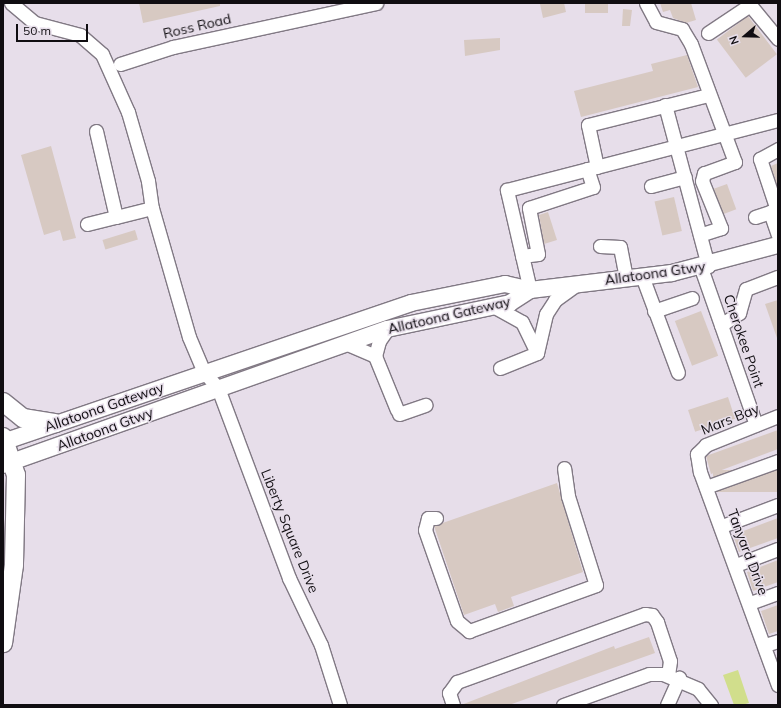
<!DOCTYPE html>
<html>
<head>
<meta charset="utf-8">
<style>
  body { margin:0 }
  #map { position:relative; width:781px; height:708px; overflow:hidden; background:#e7deea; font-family:Mulish,sans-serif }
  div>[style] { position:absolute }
  .green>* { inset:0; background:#d1de8c }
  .building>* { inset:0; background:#d7c9c2; transform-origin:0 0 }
  .roads { filter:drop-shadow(1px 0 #817984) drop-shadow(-1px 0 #817984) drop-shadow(0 1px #817984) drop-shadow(0 -1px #817984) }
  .minor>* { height:13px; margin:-6.5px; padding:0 6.5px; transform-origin:6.5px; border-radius:6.5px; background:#fff }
  .major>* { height:16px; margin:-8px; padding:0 8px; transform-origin:8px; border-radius:8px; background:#fff }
  .highway>* { height:18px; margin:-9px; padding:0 9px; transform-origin:9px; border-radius:9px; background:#fff }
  span { translate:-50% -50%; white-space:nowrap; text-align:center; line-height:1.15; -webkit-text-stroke:3px #e7deea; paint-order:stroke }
  .street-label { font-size:14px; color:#100d11 }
  .frame { position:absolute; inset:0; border:4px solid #100d11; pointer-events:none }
  .north { position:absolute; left:725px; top:16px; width:40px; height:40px; -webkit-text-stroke:3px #e7deea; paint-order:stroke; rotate:250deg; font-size:11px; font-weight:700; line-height:16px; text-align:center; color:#100d11 }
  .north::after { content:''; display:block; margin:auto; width:14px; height:18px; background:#100d11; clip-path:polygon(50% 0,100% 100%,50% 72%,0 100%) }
  .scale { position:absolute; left:16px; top:24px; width:72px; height:18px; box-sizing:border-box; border:2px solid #100d11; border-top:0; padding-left:5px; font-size:12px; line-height:14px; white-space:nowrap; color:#100d11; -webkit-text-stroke:3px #e7deea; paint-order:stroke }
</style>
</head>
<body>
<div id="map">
  <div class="green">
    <i style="clip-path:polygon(738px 670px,749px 703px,742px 705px,734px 705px,723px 675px)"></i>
  </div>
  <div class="building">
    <i style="clip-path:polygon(139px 3px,220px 3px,220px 6px,143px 23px)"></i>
    <i style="clip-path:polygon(564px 3px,566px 12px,543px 18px,540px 4px)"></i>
    <i style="left:585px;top:3px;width:23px;height:10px"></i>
    <i style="clip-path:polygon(660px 3px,691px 3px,696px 20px,686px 23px,673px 18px,670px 10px,663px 12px)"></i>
    <i style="clip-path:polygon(623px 9px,632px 10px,630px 26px,622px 26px)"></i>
    <i style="left:748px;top:16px;width:48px;height:39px;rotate:53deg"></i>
    <i style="clip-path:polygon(500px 38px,500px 50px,465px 56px,464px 40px)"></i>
    <i style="clip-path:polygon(687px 55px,698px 87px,581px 117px,574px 91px,653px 71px,651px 64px)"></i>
    <i style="clip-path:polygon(51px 146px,76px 238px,63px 241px,60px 230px,44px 235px,21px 155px)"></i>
    <i style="clip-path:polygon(778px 163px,778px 188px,771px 166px)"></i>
    <i style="left:727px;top:184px;width:27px;height:14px;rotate:70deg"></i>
    <i style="left:674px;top:197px;width:35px;height:20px;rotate:77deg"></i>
    <i style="clip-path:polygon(548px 212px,557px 240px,544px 244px,539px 215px)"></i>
    <i style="left:135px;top:230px;width:10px;height:34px;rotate:73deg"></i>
    <i style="clip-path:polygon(778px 300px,778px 338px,777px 338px,765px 304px)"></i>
    <i style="left:701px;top:311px;width:48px;height:28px;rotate:69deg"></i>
    <i style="left:728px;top:397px;width:23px;height:42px;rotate:72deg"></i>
    <i style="clip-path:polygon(778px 430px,778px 449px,711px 474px,706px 456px)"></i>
    <i style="left:778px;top:470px;width:22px;height:65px;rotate:90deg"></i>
    <i style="clip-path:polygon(557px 483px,583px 572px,511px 597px,514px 606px,498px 612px,495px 604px,464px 615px,434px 526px)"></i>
    <i style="clip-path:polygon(778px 518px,778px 538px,739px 552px,733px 535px)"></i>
    <i style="clip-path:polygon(778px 560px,778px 582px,753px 591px,747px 572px)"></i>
    <i style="clip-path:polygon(778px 605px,778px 631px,769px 634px,761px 611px)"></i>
    <i style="clip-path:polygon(649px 637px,655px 653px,509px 705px,461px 705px,614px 646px,615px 649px)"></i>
  </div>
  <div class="roads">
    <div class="minor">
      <i style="left:11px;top:3px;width:31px;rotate:40deg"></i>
      <i style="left:35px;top:23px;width:47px;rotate:14.9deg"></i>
      <i style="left:80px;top:35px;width:29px;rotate:41deg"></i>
      <i style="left:102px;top:54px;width:64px;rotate:65.9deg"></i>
      <i style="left:128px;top:112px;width:72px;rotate:73.8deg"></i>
      <i style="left:148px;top:181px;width:27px;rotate:82deg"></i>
      <i style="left:646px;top:3px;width:21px;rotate:62deg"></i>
      <i style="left:656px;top:22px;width:27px;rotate:15deg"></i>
      <i style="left:682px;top:29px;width:17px;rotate:59deg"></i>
      <i style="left:691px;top:44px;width:126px;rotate:69.6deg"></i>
      <i style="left:735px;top:162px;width:33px;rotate:160deg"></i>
      <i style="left:704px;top:173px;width:8px;rotate:104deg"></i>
      <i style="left:702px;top:181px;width:51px;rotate:68deg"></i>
      <i style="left:721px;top:228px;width:22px;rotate:162deg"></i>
      <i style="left:708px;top:33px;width:50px;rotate:-33.7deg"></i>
      <i style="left:750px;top:5px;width:44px;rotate:50.5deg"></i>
      <i style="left:120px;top:64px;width:56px;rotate:-17.8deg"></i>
      <i style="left:173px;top:47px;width:208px;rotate:-12.2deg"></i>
      <i style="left:665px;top:105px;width:167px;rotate:75deg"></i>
      <i style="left:96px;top:131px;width:88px;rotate:76.9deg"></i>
      <i style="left:116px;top:217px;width:37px;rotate:-14deg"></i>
      <i style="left:152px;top:208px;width:134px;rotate:74deg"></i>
      <i style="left:189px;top:337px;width:38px;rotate:67deg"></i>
      <i style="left:204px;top:372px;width:21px;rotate:49deg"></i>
      <i style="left:218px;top:388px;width:203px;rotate:69.5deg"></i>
      <i style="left:289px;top:578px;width:74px;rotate:64.5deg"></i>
      <i style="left:321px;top:645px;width:63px;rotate:72.4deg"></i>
      <i style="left:597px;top:167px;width:43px;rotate:-102.1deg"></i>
      <i style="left:588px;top:125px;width:124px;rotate:-14deg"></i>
      <i style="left:651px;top:186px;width:35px;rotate:-15deg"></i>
      <i style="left:777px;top:210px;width:54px;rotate:-108.4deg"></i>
      <i style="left:760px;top:159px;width:21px;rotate:-29deg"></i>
      <i style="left:755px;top:217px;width:16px;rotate:-18deg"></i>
      <i style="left:770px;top:212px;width:24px;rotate:71deg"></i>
      <i style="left:87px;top:224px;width:30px;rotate:-14deg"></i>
      <i style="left:600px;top:246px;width:20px;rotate:3deg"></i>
      <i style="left:620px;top:247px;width:32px;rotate:79deg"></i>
      <i style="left:522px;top:256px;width:16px;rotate:-7deg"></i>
      <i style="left:538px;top:254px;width:47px;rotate:-101.1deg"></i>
      <i style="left:529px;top:208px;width:67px;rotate:-18.2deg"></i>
      <i style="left:593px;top:187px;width:19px;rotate:-108deg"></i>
      <i style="left:701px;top:268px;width:166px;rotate:70.7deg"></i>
      <i style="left:642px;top:276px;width:103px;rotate:69.6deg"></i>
      <i style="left:530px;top:290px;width:103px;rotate:-103deg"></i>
      <i style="left:507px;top:190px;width:280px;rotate:-14.5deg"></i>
      <i style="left:493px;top:306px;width:33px;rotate:29deg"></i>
      <i style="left:522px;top:322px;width:34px;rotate:64deg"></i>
      <i style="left:537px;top:353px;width:40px;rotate:-77deg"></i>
      <i style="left:546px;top:314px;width:17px;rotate:-57deg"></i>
      <i style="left:555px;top:300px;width:27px;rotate:-36deg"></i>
      <i style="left:654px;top:311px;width:40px;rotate:-18.9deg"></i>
      <i style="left:721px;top:325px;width:22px;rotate:-34deg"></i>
      <i style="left:739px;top:313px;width:25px;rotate:-74deg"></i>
      <i style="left:746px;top:289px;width:34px;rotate:-21deg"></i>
      <i style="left:345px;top:343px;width:33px;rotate:23deg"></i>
      <i style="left:375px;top:356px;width:16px;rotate:-75deg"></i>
      <i style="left:379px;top:341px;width:16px;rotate:-55deg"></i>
      <i style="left:375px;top:356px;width:58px;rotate:67.8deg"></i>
      <i style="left:500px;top:368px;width:40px;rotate:-22deg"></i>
      <i style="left:399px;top:414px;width:28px;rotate:-19deg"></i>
      <i style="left:778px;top:416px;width:78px;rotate:158.1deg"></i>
      <i style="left:706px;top:445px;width:13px;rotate:135deg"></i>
      <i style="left:697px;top:454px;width:18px;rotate:81deg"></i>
      <i style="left:700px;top:472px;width:227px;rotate:69.9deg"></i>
      <i style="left:706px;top:487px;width:77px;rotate:-19.9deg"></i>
      <i style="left:436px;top:518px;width:8px;rotate:180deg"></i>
      <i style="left:428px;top:518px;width:12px;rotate:104deg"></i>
      <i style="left:425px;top:530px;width:96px;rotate:70.6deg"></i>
      <i style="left:457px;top:621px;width:16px;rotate:40deg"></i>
      <i style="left:469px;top:631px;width:135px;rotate:-19.9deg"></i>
      <i style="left:596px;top:585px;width:93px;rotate:-107.5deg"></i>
      <i style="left:568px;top:496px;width:28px;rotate:-98deg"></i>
      <i style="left:722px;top:526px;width:60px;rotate:-20.6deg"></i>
      <i style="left:736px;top:565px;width:45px;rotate:-20.9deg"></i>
      <i style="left:750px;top:603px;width:30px;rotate:-20deg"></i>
      <i style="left:765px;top:645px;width:14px;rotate:-17deg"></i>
      <i style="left:453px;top:705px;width:13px;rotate:-108deg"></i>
      <i style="left:449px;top:693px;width:14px;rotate:-54deg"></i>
      <i style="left:457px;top:682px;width:200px;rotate:-19.9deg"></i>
      <i style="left:645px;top:614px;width:7px;rotate:8deg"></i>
      <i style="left:652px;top:615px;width:9px;rotate:54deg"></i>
      <i style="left:657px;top:622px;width:41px;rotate:71.6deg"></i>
      <i style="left:670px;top:661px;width:14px;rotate:98deg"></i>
      <i style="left:563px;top:705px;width:91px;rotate:-19.8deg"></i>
      <i style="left:649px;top:674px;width:14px"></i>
      <i style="left:663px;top:674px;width:38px;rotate:23deg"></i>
      <i style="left:698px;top:689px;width:21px;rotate:51deg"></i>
      <i style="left:667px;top:705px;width:30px;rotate:-66deg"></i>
    </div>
    <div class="major">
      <i style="left:3px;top:442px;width:431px;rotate:-18.8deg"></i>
      <i style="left:411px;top:303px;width:96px;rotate:-11.4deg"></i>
      <i style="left:505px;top:284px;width:26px;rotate:13deg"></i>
      <i style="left:530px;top:290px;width:143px;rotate:-6.8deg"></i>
      <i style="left:672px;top:273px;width:110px;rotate:-14.8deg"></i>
      <i style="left:3px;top:465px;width:407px;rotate:-19.5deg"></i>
      <i style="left:387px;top:329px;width:126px;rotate:-11.9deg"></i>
      <i style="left:510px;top:303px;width:24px;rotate:-33deg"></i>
    </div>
    <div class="highway">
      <i style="left:3px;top:402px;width:26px;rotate:39deg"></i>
      <i style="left:23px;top:418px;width:33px;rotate:9deg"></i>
      <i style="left:3px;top:437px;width:40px;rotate:71.1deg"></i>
      <i style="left:16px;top:475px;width:90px;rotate:91.3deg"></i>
      <i style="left:14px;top:565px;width:79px;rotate:98deg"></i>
    </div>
  </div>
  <div class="street-label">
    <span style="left:197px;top:26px;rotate:-13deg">Ross Road</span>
    <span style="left:655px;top:273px;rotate:-8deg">Allatoona Gtwy</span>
    <span style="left:449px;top:315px;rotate:-13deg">Allatoona Gateway</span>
    <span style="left:744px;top:341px;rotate:71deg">Cherokee Point</span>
    <span style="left:104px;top:407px;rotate:-19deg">Allatoona Gateway</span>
    <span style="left:730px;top:419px;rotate:-22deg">Mars Bay</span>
    <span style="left:105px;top:429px;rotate:-20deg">Allatoona Gtwy</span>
    <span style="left:290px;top:531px;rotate:68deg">Liberty Square Drive</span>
    <span style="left:748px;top:552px;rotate:69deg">Tanyard Drive</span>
  </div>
  <div class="frame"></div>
  <div class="north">N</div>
  <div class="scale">50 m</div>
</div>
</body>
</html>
